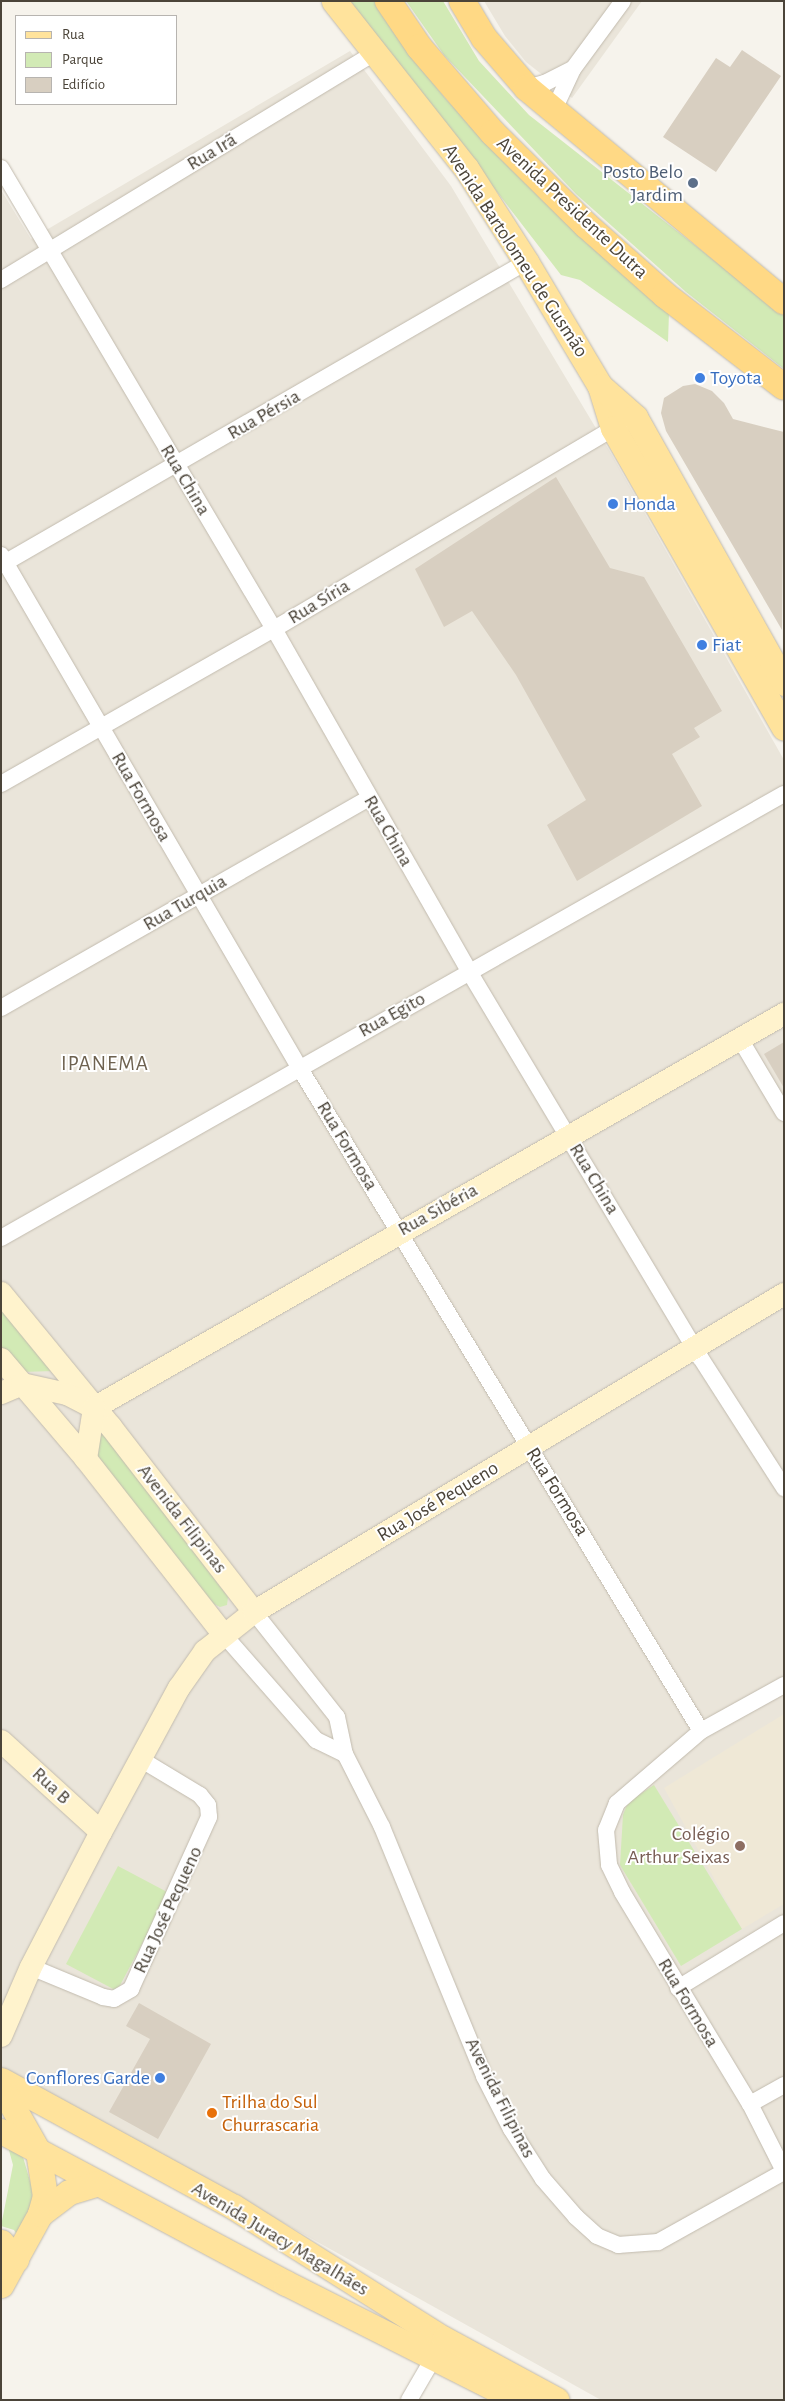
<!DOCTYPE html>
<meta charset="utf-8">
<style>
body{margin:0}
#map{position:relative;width:785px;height:2401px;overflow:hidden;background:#f6f3ec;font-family:"Alegreya Sans",sans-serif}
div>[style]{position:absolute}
.residential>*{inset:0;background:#eae5da}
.education>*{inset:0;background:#efe8d6}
.green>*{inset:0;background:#d2eab5}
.building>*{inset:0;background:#d8cfc1}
.roads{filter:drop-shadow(0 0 1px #c2bbae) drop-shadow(0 0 1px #c2bbae)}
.minor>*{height:16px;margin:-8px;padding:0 8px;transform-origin:8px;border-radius:8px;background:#fff}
.secondary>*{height:22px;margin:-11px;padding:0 11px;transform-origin:11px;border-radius:11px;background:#fff3cd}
.primary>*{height:25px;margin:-12.5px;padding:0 12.5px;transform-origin:12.5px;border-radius:12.5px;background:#ffe39c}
.trunk>*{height:26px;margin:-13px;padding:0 13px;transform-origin:13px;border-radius:13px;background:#ffd985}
.dots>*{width:14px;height:14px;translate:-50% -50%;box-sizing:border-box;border:2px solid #fff;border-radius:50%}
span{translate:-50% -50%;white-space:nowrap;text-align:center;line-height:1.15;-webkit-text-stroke:4px #fff;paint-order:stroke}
.street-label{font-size:20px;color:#4b4439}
.service-label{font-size:20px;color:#4e5e75}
.right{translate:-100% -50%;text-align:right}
.shop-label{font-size:20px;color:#366cbe}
.left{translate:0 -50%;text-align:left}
.education-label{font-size:20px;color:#785e54}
.food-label{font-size:20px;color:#c56008}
.neighbourhood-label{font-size:21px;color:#6e6250;letter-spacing:1px}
.frame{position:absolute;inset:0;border:2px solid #4b4439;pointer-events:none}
.legend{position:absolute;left:15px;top:15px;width:162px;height:90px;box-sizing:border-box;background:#fff;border:1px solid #b7b4b0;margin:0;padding:6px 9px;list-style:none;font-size:15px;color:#4b4439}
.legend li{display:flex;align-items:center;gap:10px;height:25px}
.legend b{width:25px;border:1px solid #b7b4b0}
</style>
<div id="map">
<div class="residential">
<i style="clip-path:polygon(484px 1px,642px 1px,572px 98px,526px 62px,505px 36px)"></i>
<i style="clip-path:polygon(350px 51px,451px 186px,612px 455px,784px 760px,784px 2400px,601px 2400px,34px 2084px,1px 2070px,1px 190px,31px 239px)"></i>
</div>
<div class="education">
<i style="clip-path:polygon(784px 1714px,784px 1904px,742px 1929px,664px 1788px)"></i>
</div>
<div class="green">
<i style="clip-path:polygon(350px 1px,375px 1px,412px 57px,445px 98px,541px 199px,669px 313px,668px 342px,580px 280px,561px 275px)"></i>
<i style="clip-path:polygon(406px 1px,443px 1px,479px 61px,529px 115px,784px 315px,784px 369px,686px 292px,576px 194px,444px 55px)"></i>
<i style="clip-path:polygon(1px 1306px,53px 1371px,22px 1372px,1px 1347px)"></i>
<i style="clip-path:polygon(102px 1431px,228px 1597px,227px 1605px,220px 1607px,214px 1604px,97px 1463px,96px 1443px)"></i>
<i style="clip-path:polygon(654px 1785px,742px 1929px,681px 1966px,620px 1865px,623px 1815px,628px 1802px)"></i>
<i style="clip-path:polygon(118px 1866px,169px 1893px,117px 1991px,66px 1964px)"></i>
<i style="clip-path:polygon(7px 2143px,21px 2150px,32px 2188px,33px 2215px,19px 2238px,14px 2230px,1px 2226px,13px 2165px)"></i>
</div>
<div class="building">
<i style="clip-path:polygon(742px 50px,781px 76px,716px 172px,663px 137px,716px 58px,730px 67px)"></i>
<i style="clip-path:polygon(695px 384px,712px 391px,724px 403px,733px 419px,784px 432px,782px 630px,666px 431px,661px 413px,664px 398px,683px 386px)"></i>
<i style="clip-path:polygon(556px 477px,610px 568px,644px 577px,722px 711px,694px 728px,700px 737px,672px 754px,702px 806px,577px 881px,547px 825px,586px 800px,516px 675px,472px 611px,444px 627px,415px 569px)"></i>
<i style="clip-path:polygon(784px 1042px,784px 1088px,764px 1054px)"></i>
<i style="clip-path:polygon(139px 2003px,211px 2044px,158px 2139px,109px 2112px,150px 2039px,126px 2026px)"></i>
</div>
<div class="roads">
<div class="minor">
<i style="left:527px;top:88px;width:19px;rotate:-16deg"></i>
<i style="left:545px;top:83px;width:31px;rotate:-27deg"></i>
<i style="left:553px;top:112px;width:47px;rotate:-65.1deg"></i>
<i style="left:573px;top:69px;width:84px;rotate:-53.7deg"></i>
<i style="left:1px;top:168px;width:536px;rotate:59.37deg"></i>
<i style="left:274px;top:629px;width:396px;rotate:60.3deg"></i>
<i style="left:470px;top:973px;width:448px;rotate:59.1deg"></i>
<i style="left:700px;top:1357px;width:156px;rotate:57.3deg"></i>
<i style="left:1px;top:280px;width:437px;rotate:-31.3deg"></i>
<i style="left:1px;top:555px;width:592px;rotate:59.8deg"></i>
<i style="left:299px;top:1067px;width:776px;rotate:58.81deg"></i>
<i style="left:1px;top:565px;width:606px;rotate:-29.99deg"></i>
<i style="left:1px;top:784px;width:314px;rotate:-29.6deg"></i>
<i style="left:274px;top:629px;width:404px;rotate:-30.6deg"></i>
<i style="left:1px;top:1008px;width:424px;rotate:-29.7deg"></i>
<i style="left:740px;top:1039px;width:86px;rotate:59.3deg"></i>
<i style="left:1px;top:1238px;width:900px;rotate:-29.56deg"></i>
<i style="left:254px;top:1612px;width:134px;rotate:51.7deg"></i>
<i style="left:337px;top:1717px;width:38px;rotate:78deg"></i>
<i style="left:345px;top:1754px;width:82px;rotate:63.1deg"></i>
<i style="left:382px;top:1827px;width:269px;rotate:67.7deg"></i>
<i style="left:484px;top:2076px;width:59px;rotate:63deg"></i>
<i style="left:511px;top:2129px;width:59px;rotate:57.4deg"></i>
<i style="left:543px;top:2179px;width:50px;rotate:49deg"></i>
<i style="left:576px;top:2217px;width:28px;rotate:42deg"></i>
<i style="left:597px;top:2236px;width:23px;rotate:23deg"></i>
<i style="left:618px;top:2245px;width:40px;rotate:-4.3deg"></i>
<i style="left:658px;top:2242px;width:144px;rotate:-29.1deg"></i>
<i style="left:224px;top:1635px;width:140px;rotate:48.8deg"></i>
<i style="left:316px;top:1740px;width:32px;rotate:26deg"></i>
<i style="left:784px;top:1685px;width:95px;rotate:151deg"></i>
<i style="left:701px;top:1731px;width:111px;rotate:139.4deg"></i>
<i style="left:617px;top:1803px;width:29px;rotate:112deg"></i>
<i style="left:606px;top:1830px;width:35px;rotate:85deg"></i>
<i style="left:609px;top:1865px;width:30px;rotate:64deg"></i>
<i style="left:622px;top:1892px;width:248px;rotate:58.9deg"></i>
<i style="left:750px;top:2104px;width:75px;rotate:63.1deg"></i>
<i style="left:31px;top:1967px;width:78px;rotate:22.6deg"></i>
<i style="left:103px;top:1997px;width:11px;rotate:10deg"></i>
<i style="left:114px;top:1999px;width:20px;rotate:-30deg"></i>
<i style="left:131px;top:1989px;width:189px;rotate:-65.6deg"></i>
<i style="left:209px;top:1817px;width:12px;rotate:-95deg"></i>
<i style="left:208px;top:1805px;width:13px;rotate:-129deg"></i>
<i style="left:200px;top:1795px;width:70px;rotate:-149deg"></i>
<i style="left:678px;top:1988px;width:124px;rotate:-31.5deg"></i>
<i style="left:750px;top:2104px;width:39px;rotate:-29deg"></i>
<i style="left:409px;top:2400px;width:50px;rotate:-59.8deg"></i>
</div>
<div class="secondary">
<i style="left:1px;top:1293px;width:173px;rotate:50.6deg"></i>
<i style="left:111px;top:1427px;width:234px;rotate:52.3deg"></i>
<i style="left:1px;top:1359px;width:131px;rotate:49.6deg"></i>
<i style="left:86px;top:1459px;width:224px;rotate:51.9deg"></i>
<i style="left:1px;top:1393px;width:23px;rotate:-23deg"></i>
<i style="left:22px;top:1384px;width:46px;rotate:12.5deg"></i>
<i style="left:67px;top:1394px;width:25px;rotate:27deg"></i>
<i style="left:94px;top:1408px;width:795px;rotate:-29.73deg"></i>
<i style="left:86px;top:1459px;width:52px;rotate:-81.1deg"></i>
<i style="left:1px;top:1741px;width:135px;rotate:42.3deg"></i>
<i style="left:1px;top:2036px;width:75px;rotate:-66.5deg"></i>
<i style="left:31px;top:1967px;width:152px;rotate:-62.6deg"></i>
<i style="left:101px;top:1832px;width:164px;rotate:-61.6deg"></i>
<i style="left:179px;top:1688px;width:45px;rotate:-54.9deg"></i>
<i style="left:205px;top:1651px;width:63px;rotate:-38.5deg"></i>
<i style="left:254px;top:1612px;width:618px;rotate:-30.96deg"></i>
</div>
<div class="primary">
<i style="left:334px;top:1px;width:213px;rotate:51.7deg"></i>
<i style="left:466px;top:168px;width:112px;rotate:57.4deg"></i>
<i style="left:526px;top:262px;width:144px;rotate:59.2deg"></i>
<i style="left:600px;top:386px;width:44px;rotate:72.8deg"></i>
<i style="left:613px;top:428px;width:345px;rotate:60.3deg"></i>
<i style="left:600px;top:386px;width:47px;rotate:41.5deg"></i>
<i style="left:635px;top:417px;width:305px;rotate:60.7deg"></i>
<i style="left:1px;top:2080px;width:265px;rotate:28.6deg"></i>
<i style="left:234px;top:2207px;width:248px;rotate:32.2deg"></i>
<i style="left:444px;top:2339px;width:128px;rotate:28.4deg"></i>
<i style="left:1px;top:2086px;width:75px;rotate:60.4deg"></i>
<i style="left:38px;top:2151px;width:46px;rotate:81.2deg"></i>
<i style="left:45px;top:2196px;width:19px;rotate:106deg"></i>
<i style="left:40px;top:2214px;width:81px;rotate:118.8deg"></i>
<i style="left:1px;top:2131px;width:323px;rotate:28.1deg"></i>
<i style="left:286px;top:2283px;width:260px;rotate:26.8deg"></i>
<i style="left:40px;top:2214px;width:36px;rotate:-37deg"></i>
<i style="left:69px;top:2192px;width:31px;rotate:-17deg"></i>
<i style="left:1px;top:2242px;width:23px;rotate:49deg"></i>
</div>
<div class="trunk">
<i style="left:388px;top:1px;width:55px;rotate:56deg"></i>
<i style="left:419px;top:47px;width:113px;rotate:49.3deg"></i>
<i style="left:493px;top:133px;width:131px;rotate:44.7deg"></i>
<i style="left:586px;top:225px;width:106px;rotate:41.5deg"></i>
<i style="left:665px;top:295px;width:150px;rotate:37.7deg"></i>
<i style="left:462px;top:1px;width:43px;rotate:59.3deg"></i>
<i style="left:484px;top:38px;width:66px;rotate:49.3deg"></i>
<i style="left:527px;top:88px;width:334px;rotate:39.7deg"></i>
</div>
</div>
<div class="dots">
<i style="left:693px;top:183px;background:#5c6f8a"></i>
<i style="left:700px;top:378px;background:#3f7fe0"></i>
<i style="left:613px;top:504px;background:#3f7fe0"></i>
<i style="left:702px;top:645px;background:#3f7fe0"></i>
<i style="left:740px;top:1846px;background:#8d6e63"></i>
<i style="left:160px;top:2078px;background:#3f7fe0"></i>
<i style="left:212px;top:2113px;background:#e8710a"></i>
</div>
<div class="street-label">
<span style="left:212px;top:152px;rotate:-31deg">Rua Irã</span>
<span style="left:572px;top:208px;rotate:43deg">Avenida Presidente Dutra</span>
<span style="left:515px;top:251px;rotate:57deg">Avenida Bartolomeu de Gusmão</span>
<span style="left:264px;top:415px;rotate:-30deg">Rua Pérsia</span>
<span style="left:185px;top:480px;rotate:59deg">Rua China</span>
<span style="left:319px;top:602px;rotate:-31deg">Rua Síria</span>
<span style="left:141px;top:797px;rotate:60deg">Rua Formosa</span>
<span style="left:388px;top:831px;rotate:60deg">Rua China</span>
<span style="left:185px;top:903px;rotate:-30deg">Rua Turquia</span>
<span style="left:392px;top:1015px;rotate:-29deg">Rua Egito</span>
<span style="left:347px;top:1146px;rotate:59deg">Rua Formosa</span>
<span style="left:594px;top:1179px;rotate:59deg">Rua China</span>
<span style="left:438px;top:1210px;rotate:-29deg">Rua Sibéria</span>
<span style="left:557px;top:1492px;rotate:58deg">Rua Formosa</span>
<span style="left:438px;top:1502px;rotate:-31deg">Rua José Pequeno</span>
<span style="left:182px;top:1519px;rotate:52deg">Avenida Filipinas</span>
<span style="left:51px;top:1786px;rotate:43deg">Rua B</span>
<span style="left:168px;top:1910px;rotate:-65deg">Rua José Pequeno</span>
<span style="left:688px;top:2003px;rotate:59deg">Rua Formosa</span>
<span style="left:500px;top:2098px;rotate:63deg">Avenida Filipinas</span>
<span style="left:280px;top:2239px;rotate:31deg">Avenida Juracy Magalhães</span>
</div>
<div class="service-label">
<span class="right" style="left:683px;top:184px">Posto Belo<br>Jardim</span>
</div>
<div class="shop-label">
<span class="left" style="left:710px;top:378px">Toyota</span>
<span class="left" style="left:623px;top:504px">Honda</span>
<span class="left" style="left:712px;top:645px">Fiat</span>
<span class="right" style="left:150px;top:2078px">Conflores Garde</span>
</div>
<div class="education-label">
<span class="right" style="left:730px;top:1846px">Colégio<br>Arthur Seixas</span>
</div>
<div class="food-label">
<span class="left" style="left:222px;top:2114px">Trilha do Sul<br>Churrascaria</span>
</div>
<div class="neighbourhood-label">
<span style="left:105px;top:1064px">IPANEMA</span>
</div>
<div class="frame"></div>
<ul class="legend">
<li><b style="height:6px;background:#ffe39c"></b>Rua</li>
<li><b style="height:14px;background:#d2eab5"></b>Parque</li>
<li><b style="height:14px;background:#d8cfc1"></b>Edifício</li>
</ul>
</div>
